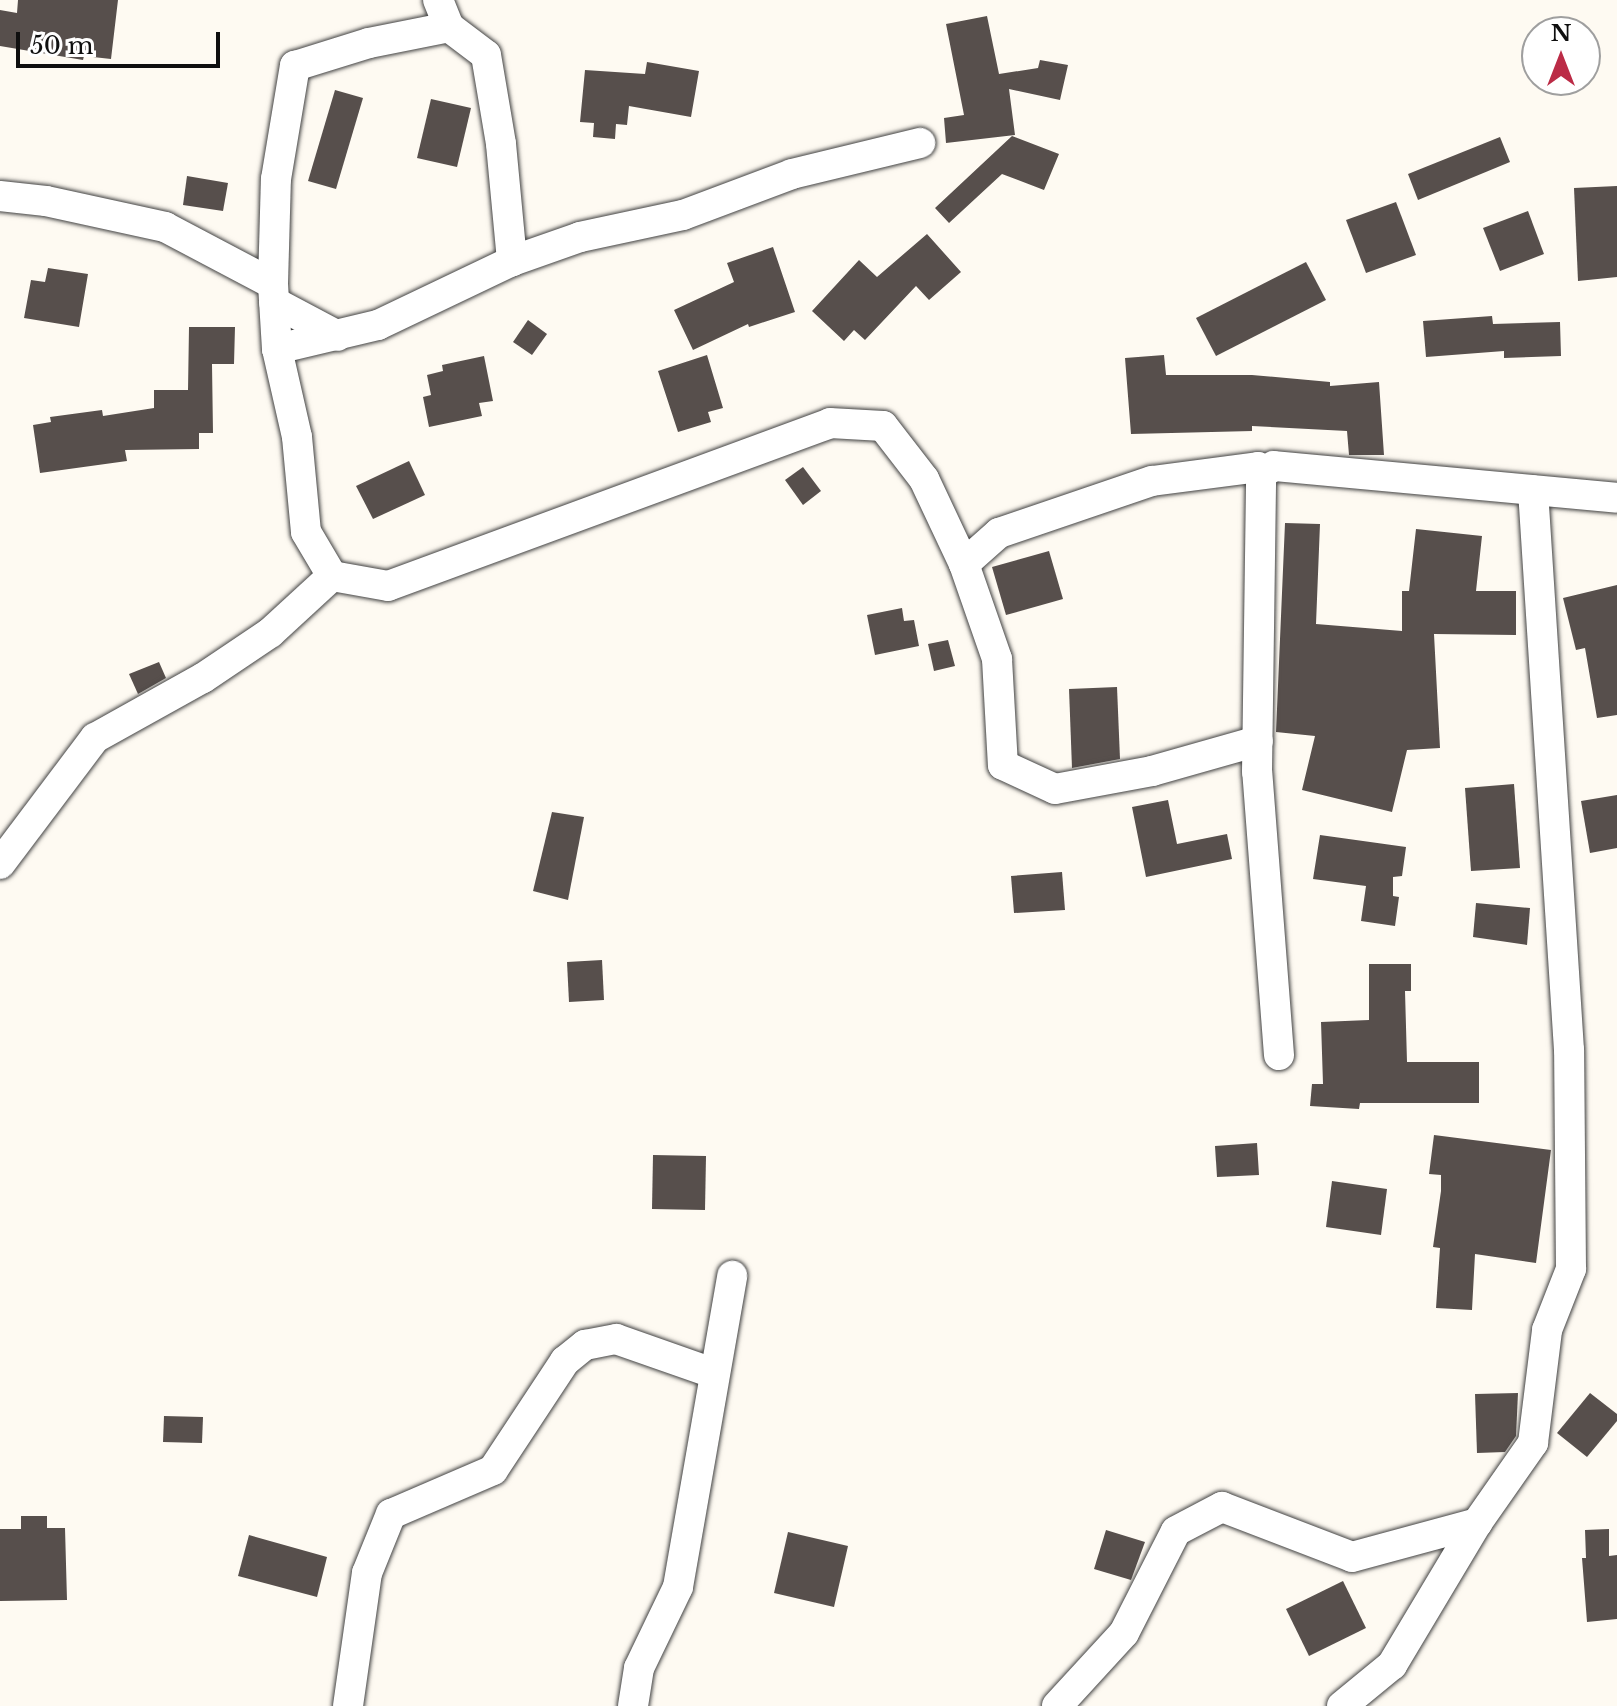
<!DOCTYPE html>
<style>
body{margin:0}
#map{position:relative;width:1617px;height:1706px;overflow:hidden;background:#fefaf2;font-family:"Libre Baskerville",serif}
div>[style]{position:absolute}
.building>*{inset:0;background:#574f4c}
.roads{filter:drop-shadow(0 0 2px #424242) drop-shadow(0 0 2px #424242)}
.street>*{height:30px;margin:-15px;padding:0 15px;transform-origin:15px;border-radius:15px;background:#fff}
span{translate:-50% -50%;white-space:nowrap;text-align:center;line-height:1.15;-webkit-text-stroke:8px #fff;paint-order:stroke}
.north{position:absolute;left:1521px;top:16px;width:80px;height:80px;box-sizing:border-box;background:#fff;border:2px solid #9f9f9f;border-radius:50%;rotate:0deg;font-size:22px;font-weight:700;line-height:32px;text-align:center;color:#0f0f0f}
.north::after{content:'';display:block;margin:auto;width:28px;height:36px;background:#bb2b46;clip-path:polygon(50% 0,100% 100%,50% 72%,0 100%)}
.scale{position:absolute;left:16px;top:32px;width:204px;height:36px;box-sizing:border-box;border:4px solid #0f0f0f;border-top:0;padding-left:10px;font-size:24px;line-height:28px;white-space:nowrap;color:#0f0f0f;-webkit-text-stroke:6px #fff;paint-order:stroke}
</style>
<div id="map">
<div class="building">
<i style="clip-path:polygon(18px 0,118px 0,111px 59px,84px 56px,83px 60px,0 46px,0 10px,17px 13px)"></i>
<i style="clip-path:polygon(987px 16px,999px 74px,1038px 68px,1040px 60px,1068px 65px,1060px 100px,1009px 89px,1015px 135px,946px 143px,944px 118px,964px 115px,946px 24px)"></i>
<i style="clip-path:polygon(647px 62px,699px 71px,691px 117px,629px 106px,627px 125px,616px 124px,615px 139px,593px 137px,594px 123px,580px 122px,585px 70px,645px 74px)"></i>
<i style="clip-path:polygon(335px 90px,363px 98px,336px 189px,308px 181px)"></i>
<i style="clip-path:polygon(431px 99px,471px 108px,457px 167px,417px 158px)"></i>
<i style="clip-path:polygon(1012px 136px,1059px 154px,1044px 190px,1002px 174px,949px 223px,935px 208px)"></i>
<i style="clip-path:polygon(1500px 137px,1510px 162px,1418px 200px,1408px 174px)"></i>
<i style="clip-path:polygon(187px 176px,228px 183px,223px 211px,183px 205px)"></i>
<i style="clip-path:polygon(1617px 186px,1617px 277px,1578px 281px,1574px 188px)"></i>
<i style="clip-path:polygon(1396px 202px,1416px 255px,1366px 273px,1346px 220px)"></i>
<i style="clip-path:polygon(1528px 211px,1544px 254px,1500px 271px,1483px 228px)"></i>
<i style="clip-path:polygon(927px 234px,961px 272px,929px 300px,916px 286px,865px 340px,854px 330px,844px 341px,812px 311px,859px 260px,877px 277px)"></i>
<i style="clip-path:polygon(773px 247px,795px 312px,749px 327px,748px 324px,693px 350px,674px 310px,734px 282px,727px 263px)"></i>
<i style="clip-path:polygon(1306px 262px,1326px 300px,1216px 356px,1196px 318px)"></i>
<i style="clip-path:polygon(48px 268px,88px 274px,79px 327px,24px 318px,31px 280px,45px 282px)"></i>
<i style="clip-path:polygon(1492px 316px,1493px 324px,1560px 322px,1561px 356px,1504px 358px,1504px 351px,1426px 357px,1423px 321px)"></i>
<i style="clip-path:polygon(528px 320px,547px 334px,532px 355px,513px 342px)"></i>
<i style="clip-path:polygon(189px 327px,235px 327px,234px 364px,212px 364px,213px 433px,199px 433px,199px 449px,125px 450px,127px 461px,40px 473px,33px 425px,51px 422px,50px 417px,102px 410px,103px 416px,154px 408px,154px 390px,188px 390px)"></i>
<i style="clip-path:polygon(707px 355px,723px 408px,708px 412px,711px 422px,678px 432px,658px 371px)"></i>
<i style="clip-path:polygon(1164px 355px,1166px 375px,1252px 375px,1330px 382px,1330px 386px,1379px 382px,1384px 455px,1349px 455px,1347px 431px,1252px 426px,1252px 431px,1131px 434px,1125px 358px)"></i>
<i style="clip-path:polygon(484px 356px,493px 401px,479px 403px,482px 416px,429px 427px,423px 397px,431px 395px,427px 375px,443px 371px,442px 365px)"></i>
<i style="clip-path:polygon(409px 461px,425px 495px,373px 519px,356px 486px)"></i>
<i style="clip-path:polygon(803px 467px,821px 491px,803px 505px,785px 480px)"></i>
<i style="clip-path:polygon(1285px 523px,1320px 524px,1316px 624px,1402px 631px,1402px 591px,1409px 591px,1416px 529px,1482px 536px,1476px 591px,1516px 591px,1516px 635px,1434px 634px,1440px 748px,1407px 750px,1392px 812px,1302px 790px,1315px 736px,1276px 732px)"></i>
<i style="clip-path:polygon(1049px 551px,1063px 599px,1006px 615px,992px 567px)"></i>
<i style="clip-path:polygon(1617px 585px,1617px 715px,1597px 718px,1585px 648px,1576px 650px,1563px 598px)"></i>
<i style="clip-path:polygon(902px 608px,904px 621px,914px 620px,919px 646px,875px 655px,867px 615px)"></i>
<i style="clip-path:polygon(948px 640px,955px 666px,934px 671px,928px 644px)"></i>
<i style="clip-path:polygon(159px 662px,166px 678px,138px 694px,129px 674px)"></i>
<i style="clip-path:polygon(1117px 687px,1120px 759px,1072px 768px,1069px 689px)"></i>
<i style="clip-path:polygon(1514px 784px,1520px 868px,1471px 871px,1465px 788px)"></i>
<i style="clip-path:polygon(1617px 795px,1617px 848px,1590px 853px,1581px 801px)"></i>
<i style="clip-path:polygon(1168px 800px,1177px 844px,1227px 834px,1232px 859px,1146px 877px,1132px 807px)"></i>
<i style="clip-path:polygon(552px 812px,584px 817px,568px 900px,533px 891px)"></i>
<i style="clip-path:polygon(1320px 835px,1406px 847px,1402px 876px,1393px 877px,1393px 896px,1399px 897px,1395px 926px,1361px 921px,1366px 886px,1313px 879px)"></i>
<i style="clip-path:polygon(1062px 872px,1065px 910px,1014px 913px,1011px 876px)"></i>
<i style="clip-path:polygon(1476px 903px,1530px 908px,1527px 945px,1473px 937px)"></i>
<i style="clip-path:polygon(602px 960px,604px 1000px,569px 1002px,567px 962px)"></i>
<i style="clip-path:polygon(1369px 964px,1411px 964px,1411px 991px,1405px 991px,1407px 1062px,1479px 1062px,1479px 1103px,1360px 1103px,1359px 1109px,1310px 1106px,1312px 1084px,1323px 1084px,1321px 1022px,1369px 1020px)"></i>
<i style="clip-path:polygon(1434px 1135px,1551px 1150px,1536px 1263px,1475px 1254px,1472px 1310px,1436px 1308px,1440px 1248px,1433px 1247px,1441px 1191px,1441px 1175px,1429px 1174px)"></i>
<i style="clip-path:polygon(1257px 1143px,1259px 1175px,1217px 1177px,1215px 1146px)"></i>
<i style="clip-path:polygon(653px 1155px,706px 1156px,705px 1210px,652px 1209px)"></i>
<i style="clip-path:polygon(1332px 1181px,1387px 1189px,1381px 1235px,1326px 1227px)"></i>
<i style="clip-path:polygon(1518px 1393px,1516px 1436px,1505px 1452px,1477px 1453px,1475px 1394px)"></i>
<i style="clip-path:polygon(1590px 1393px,1617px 1414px,1617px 1421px,1587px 1457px,1557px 1433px)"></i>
<i style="clip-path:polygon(164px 1416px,203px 1417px,202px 1443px,163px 1442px)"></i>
<i style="clip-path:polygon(21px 1516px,47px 1516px,47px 1528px,65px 1528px,67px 1600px,0 1601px,0 1529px,21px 1529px)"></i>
<i style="clip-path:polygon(1609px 1529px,1609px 1556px,1617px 1555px,1617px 1619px,1587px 1622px,1582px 1558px,1586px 1558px,1585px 1530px)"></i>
<i style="clip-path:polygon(1106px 1530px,1145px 1542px,1131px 1580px,1094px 1569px)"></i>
<i style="clip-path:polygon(788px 1532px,848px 1546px,834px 1607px,774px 1593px)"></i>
<i style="clip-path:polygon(249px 1535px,327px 1557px,317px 1597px,238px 1576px)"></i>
<i style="clip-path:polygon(1343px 1581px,1366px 1628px,1309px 1656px,1286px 1609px)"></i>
</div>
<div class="roads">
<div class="street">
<i style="left:449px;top:27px;width:46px;rotate:37.1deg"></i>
<i style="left:486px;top:55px;width:90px;rotate:80.4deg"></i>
<i style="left:501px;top:144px;width:118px;rotate:84.6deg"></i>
<i style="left:0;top:196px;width:46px;rotate:6.2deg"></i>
<i style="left:46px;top:201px;width:122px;rotate:12.3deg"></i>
<i style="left:165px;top:227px;width:122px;rotate:27.8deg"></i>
<i style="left:273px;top:284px;width:65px;rotate:86.5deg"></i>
<i style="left:277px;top:349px;width:90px;rotate:77.2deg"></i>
<i style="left:297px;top:437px;width:95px;rotate:84.6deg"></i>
<i style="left:306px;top:532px;width:51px;rotate:59.4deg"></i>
<i style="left:332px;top:576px;width:57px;rotate:10.1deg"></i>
<i style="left:388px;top:586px;width:471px;rotate:-20.2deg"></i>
<i style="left:830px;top:423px;width:53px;rotate:3.2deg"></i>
<i style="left:883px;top:426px;width:67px;rotate:52.3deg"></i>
<i style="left:924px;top:479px;width:94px;rotate:64.8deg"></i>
<i style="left:964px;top:564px;width:101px;rotate:70.8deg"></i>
<i style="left:997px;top:659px;width:106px;rotate:86.8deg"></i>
<i style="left:1003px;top:765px;width:57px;rotate:24.8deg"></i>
<i style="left:1055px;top:789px;width:99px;rotate:-10.5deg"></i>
<i style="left:1152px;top:771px;width:110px;rotate:-15.8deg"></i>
<i style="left:273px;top:284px;width:105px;rotate:-88.4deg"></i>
<i style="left:276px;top:179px;width:115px;rotate:-80.5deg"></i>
<i style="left:295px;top:66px;width:77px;rotate:-17.3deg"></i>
<i style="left:369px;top:43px;width:82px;rotate:-11.3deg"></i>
<i style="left:449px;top:27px;width:29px;rotate:-112deg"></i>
<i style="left:274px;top:302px;width:72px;rotate:28deg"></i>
<i style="left:277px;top:349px;width:104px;rotate:-13.4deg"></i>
<i style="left:378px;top:325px;width:148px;rotate:-25.5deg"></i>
<i style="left:512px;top:261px;width:72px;rotate:-19.4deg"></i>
<i style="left:580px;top:237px;width:105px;rotate:-12.1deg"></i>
<i style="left:683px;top:215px;width:116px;rotate:-20.6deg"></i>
<i style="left:792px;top:174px;width:132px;rotate:-13.6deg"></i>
<i style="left:964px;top:564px;width:47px;rotate:-41.5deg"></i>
<i style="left:999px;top:533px;width:162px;rotate:-18.8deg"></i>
<i style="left:1152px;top:481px;width:107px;rotate:-7.5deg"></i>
<i style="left:1258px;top:467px;width:8px;rotate:67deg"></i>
<i style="left:0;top:864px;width:158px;rotate:-53deg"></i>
<i style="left:95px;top:738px;width:124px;rotate:-29.1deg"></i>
<i style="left:203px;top:678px;width:81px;rotate:-33.9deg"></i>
<i style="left:270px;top:633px;width:84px;rotate:-42.6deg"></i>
<i style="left:1279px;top:1055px;width:284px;rotate:-94.4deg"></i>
<i style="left:1257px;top:772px;width:298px;rotate:-89.2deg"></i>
<i style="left:1261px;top:474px;width:15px;rotate:-32deg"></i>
<i style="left:1274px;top:466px;width:344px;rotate:5.3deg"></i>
<i style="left:348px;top:1706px;width:134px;rotate:-81.9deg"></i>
<i style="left:367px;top:1573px;width:64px;rotate:-67.9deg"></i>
<i style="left:391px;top:1514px;width:111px;rotate:-23.3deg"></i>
<i style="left:493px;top:1470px;width:131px;rotate:-56.6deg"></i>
<i style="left:565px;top:1361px;width:26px;rotate:-39deg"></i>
<i style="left:585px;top:1345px;width:32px;rotate:-11deg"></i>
<i style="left:616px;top:1339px;width:103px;rotate:19.3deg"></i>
<i style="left:633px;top:1706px;width:38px;rotate:-81deg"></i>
<i style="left:639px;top:1668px;width:90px;rotate:-64.3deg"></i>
<i style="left:678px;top:1587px;width:316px;rotate:-80.1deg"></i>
<i style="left:1057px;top:1706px;width:99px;rotate:-47.5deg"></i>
<i style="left:1124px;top:1633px;width:114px;rotate:-63deg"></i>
<i style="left:1176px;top:1531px;width:52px;rotate:-27.6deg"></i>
<i style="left:1222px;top:1507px;width:139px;rotate:21deg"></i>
<i style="left:1352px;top:1557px;width:130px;rotate:-15.2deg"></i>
<i style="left:1342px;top:1706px;width:65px;rotate:-39.4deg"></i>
<i style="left:1392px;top:1665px;width:165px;rotate:-59.1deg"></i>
<i style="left:1477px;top:1523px;width:98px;rotate:-55deg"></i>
<i style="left:1533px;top:1443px;width:114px;rotate:-82.9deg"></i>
<i style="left:1547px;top:1330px;width:66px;rotate:-68.5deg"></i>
<i style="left:1571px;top:1269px;width:219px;rotate:-90.5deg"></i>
<i style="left:1569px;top:1050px;width:561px;rotate:-93.68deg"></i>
</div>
</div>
<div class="north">N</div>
<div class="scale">50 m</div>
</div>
